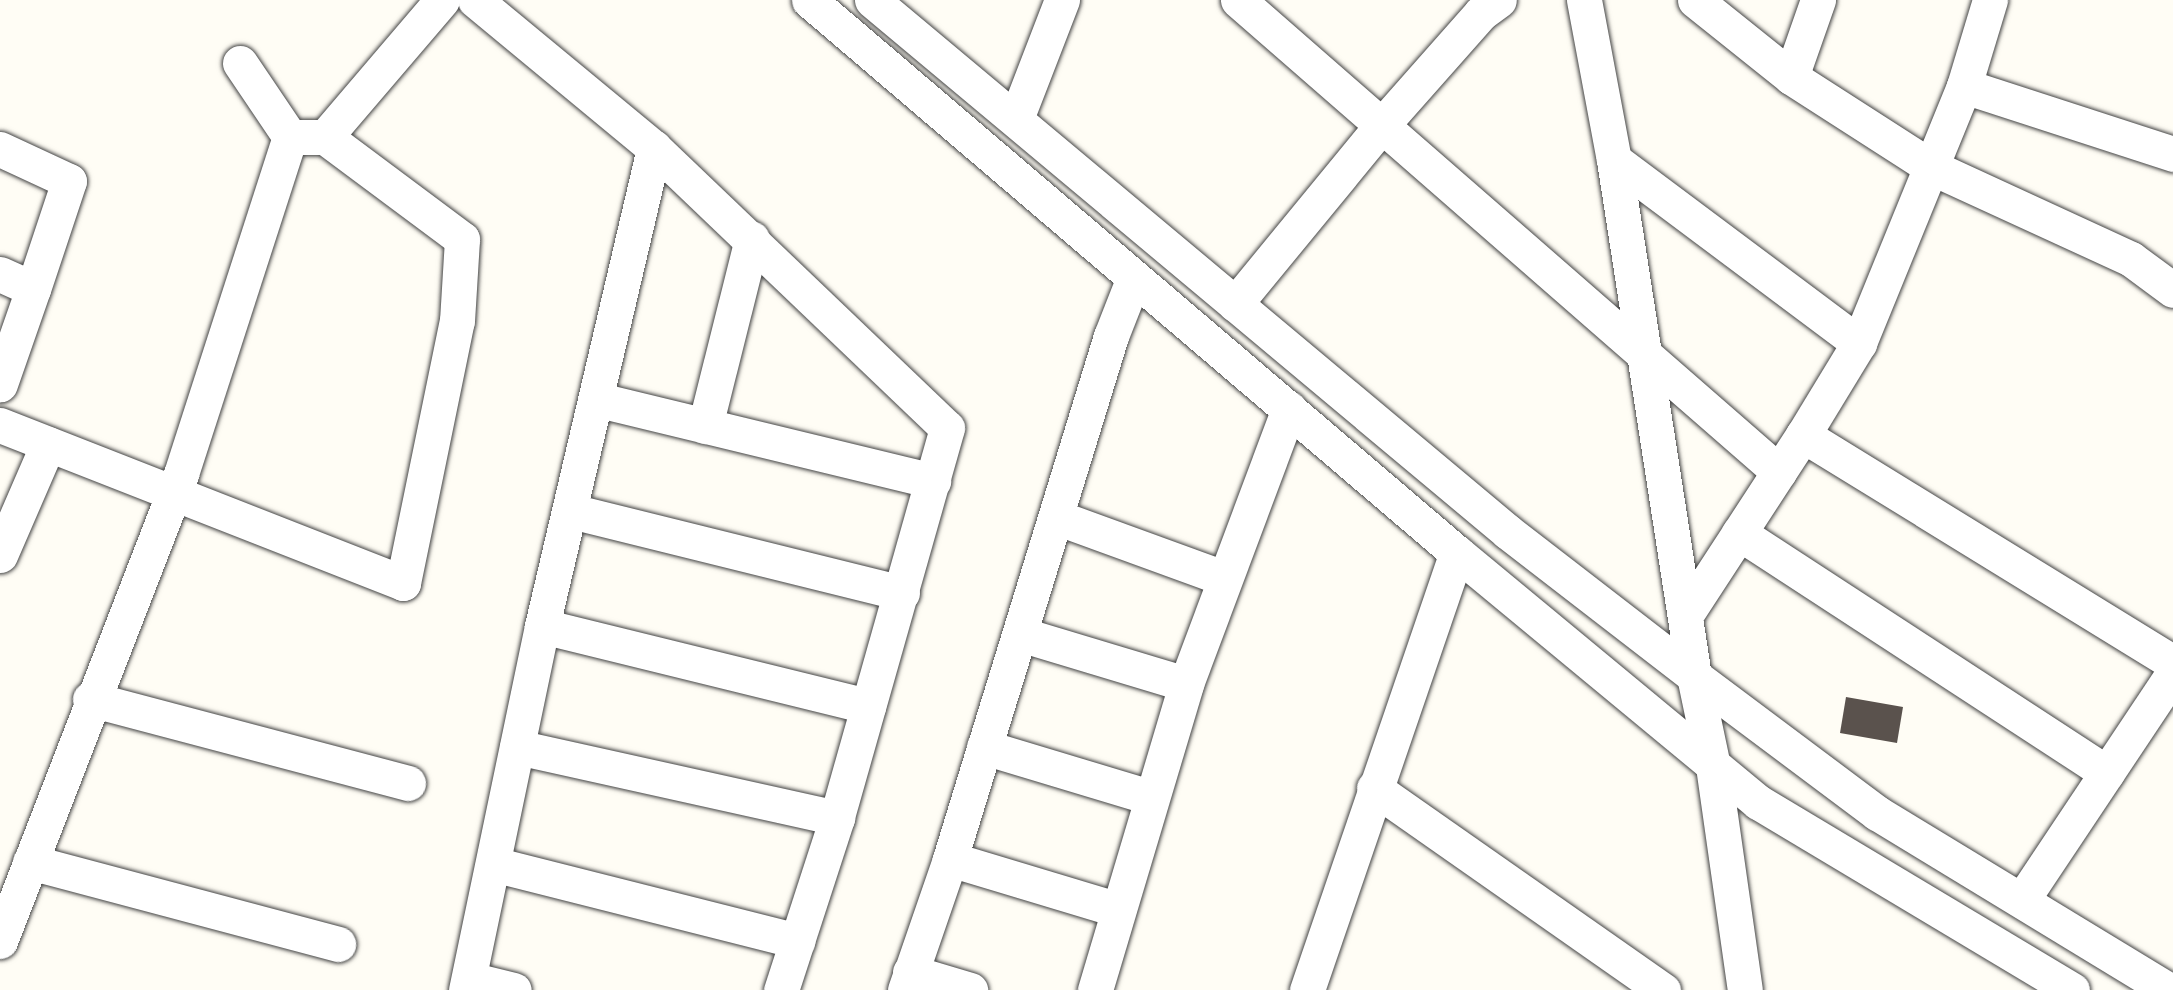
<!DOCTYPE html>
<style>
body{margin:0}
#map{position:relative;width:2173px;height:990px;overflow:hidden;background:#fffdf5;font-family:"Noto Serif",serif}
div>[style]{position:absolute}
.building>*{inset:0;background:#5a524d}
.roads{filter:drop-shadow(0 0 2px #444) drop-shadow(0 0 2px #444)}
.minor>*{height:35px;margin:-17.5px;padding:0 17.5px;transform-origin:17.5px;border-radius:17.5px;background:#fff}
span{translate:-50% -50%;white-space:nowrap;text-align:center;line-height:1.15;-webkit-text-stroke:10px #fff;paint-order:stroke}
</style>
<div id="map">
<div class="building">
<i style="clip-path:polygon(1846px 697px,1903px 707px,1897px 743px,1840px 733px)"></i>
</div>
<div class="roads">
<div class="minor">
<i style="left:475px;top:0;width:232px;rotate:39.6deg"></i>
<i style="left:654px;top:148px;width:405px;rotate:43.7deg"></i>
<i style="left:947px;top:428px;width:405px;rotate:105.8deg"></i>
<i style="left:837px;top:818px;width:181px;rotate:108deg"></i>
<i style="left:809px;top:0;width:852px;rotate:40.48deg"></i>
<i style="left:1457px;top:553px;width:391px;rotate:39.6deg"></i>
<i style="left:1758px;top:802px;width:366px;rotate:30.9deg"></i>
<i style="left:872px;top:0;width:829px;rotate:39.91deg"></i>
<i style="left:1508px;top:532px;width:235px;rotate:37.7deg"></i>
<i style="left:1694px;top:676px;width:229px;rotate:36.8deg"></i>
<i style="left:1877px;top:813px;width:341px;rotate:31.3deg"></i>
<i style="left:1238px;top:0;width:718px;rotate:41.1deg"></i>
<i style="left:1584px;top:0;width:163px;rotate:79.4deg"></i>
<i style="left:1614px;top:160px;width:522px;rotate:81.19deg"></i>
<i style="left:1694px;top:676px;width:92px;rotate:78.1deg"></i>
<i style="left:1713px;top:766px;width:226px;rotate:81.9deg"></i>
<i style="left:1695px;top:0;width:123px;rotate:38.7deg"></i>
<i style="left:1791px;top:77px;width:166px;rotate:32.7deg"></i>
<i style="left:1931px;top:167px;width:87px;rotate:-67.8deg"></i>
<i style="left:1964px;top:86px;width:90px;rotate:-73.2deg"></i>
<i style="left:240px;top:63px;width:89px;rotate:56deg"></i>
<i style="left:290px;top:137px;width:35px"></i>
<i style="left:325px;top:137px;width:180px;rotate:-49.5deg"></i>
<i style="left:1791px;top:77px;width:82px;rotate:-70.7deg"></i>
<i style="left:1964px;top:86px;width:220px;rotate:18deg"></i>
<i style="left:1016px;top:119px;width:128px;rotate:-68.9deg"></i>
<i style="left:0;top:149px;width:76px;rotate:24.9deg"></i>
<i style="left:69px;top:181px;width:114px;rotate:108.4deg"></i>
<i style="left:1614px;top:160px;width:306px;rotate:36.8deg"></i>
<i style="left:1859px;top:343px;width:108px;rotate:121.3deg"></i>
<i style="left:0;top:274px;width:36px;rotate:24deg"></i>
<i style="left:33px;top:289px;width:101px;rotate:109.2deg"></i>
<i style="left:1235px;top:304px;width:232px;rotate:-50.6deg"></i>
<i style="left:1382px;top:125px;width:149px;rotate:-48.5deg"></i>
<i style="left:1481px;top:13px;width:22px;rotate:-36deg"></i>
<i style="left:1859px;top:343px;width:190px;rotate:-67.8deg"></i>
<i style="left:1931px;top:167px;width:220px;rotate:24.7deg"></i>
<i style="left:2131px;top:259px;width:52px;rotate:36.4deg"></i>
<i style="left:599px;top:400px;width:344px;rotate:13.6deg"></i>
<i style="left:0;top:425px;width:433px;rotate:21.4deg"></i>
<i style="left:403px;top:583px;width:268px;rotate:-78.4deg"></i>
<i style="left:457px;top:321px;width:82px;rotate:-86.5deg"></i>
<i style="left:462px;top:239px;width:171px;rotate:-143.3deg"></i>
<i style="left:705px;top:426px;width:193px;rotate:-75.9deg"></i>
<i style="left:571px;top:511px;width:341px;rotate:13.9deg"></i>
<i style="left:1056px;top:517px;width:179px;rotate:20deg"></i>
<i style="left:1739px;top:533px;width:439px;rotate:33.1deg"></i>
<i style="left:0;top:555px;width:121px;rotate:-66.6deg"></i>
<i style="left:1685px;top:616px;width:216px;rotate:-56.9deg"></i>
<i style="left:1803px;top:435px;width:435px;rotate:31.6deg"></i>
<i style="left:542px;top:626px;width:336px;rotate:13.8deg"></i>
<i style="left:1020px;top:634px;width:173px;rotate:16.8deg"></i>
<i style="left:90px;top:699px;width:329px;rotate:14.8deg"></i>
<i style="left:517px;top:747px;width:328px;rotate:12.5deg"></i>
<i style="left:984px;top:747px;width:173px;rotate:16.8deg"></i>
<i style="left:1374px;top:788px;width:353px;rotate:35deg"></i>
<i style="left:950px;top:859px;width:173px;rotate:16.8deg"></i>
<i style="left:30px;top:862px;width:319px;rotate:14.9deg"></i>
<i style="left:493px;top:864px;width:314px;rotate:14.2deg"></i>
<i style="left:2022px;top:900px;width:272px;rotate:-56.3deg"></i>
<i style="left:0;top:941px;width:501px;rotate:-68.81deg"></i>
<i style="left:181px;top:474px;width:354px;rotate:-72.1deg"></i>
<i style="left:910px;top:972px;width:63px;rotate:16.7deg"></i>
<i style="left:469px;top:979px;width:46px;rotate:13.7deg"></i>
<i style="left:466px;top:990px;width:372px;rotate:-78.2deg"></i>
<i style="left:542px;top:626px;width:491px;rotate:-76.8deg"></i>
<i style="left:905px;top:990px;width:139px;rotate:-71deg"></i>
<i style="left:950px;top:859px;width:547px;rotate:-72.89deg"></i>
<i style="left:1111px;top:336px;width:60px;rotate:-68.6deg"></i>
<i style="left:1095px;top:990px;width:319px;rotate:-73.4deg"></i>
<i style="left:1186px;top:684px;width:294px;rotate:-69.5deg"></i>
<i style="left:1307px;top:990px;width:462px;rotate:-71.1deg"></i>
</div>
</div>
</div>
